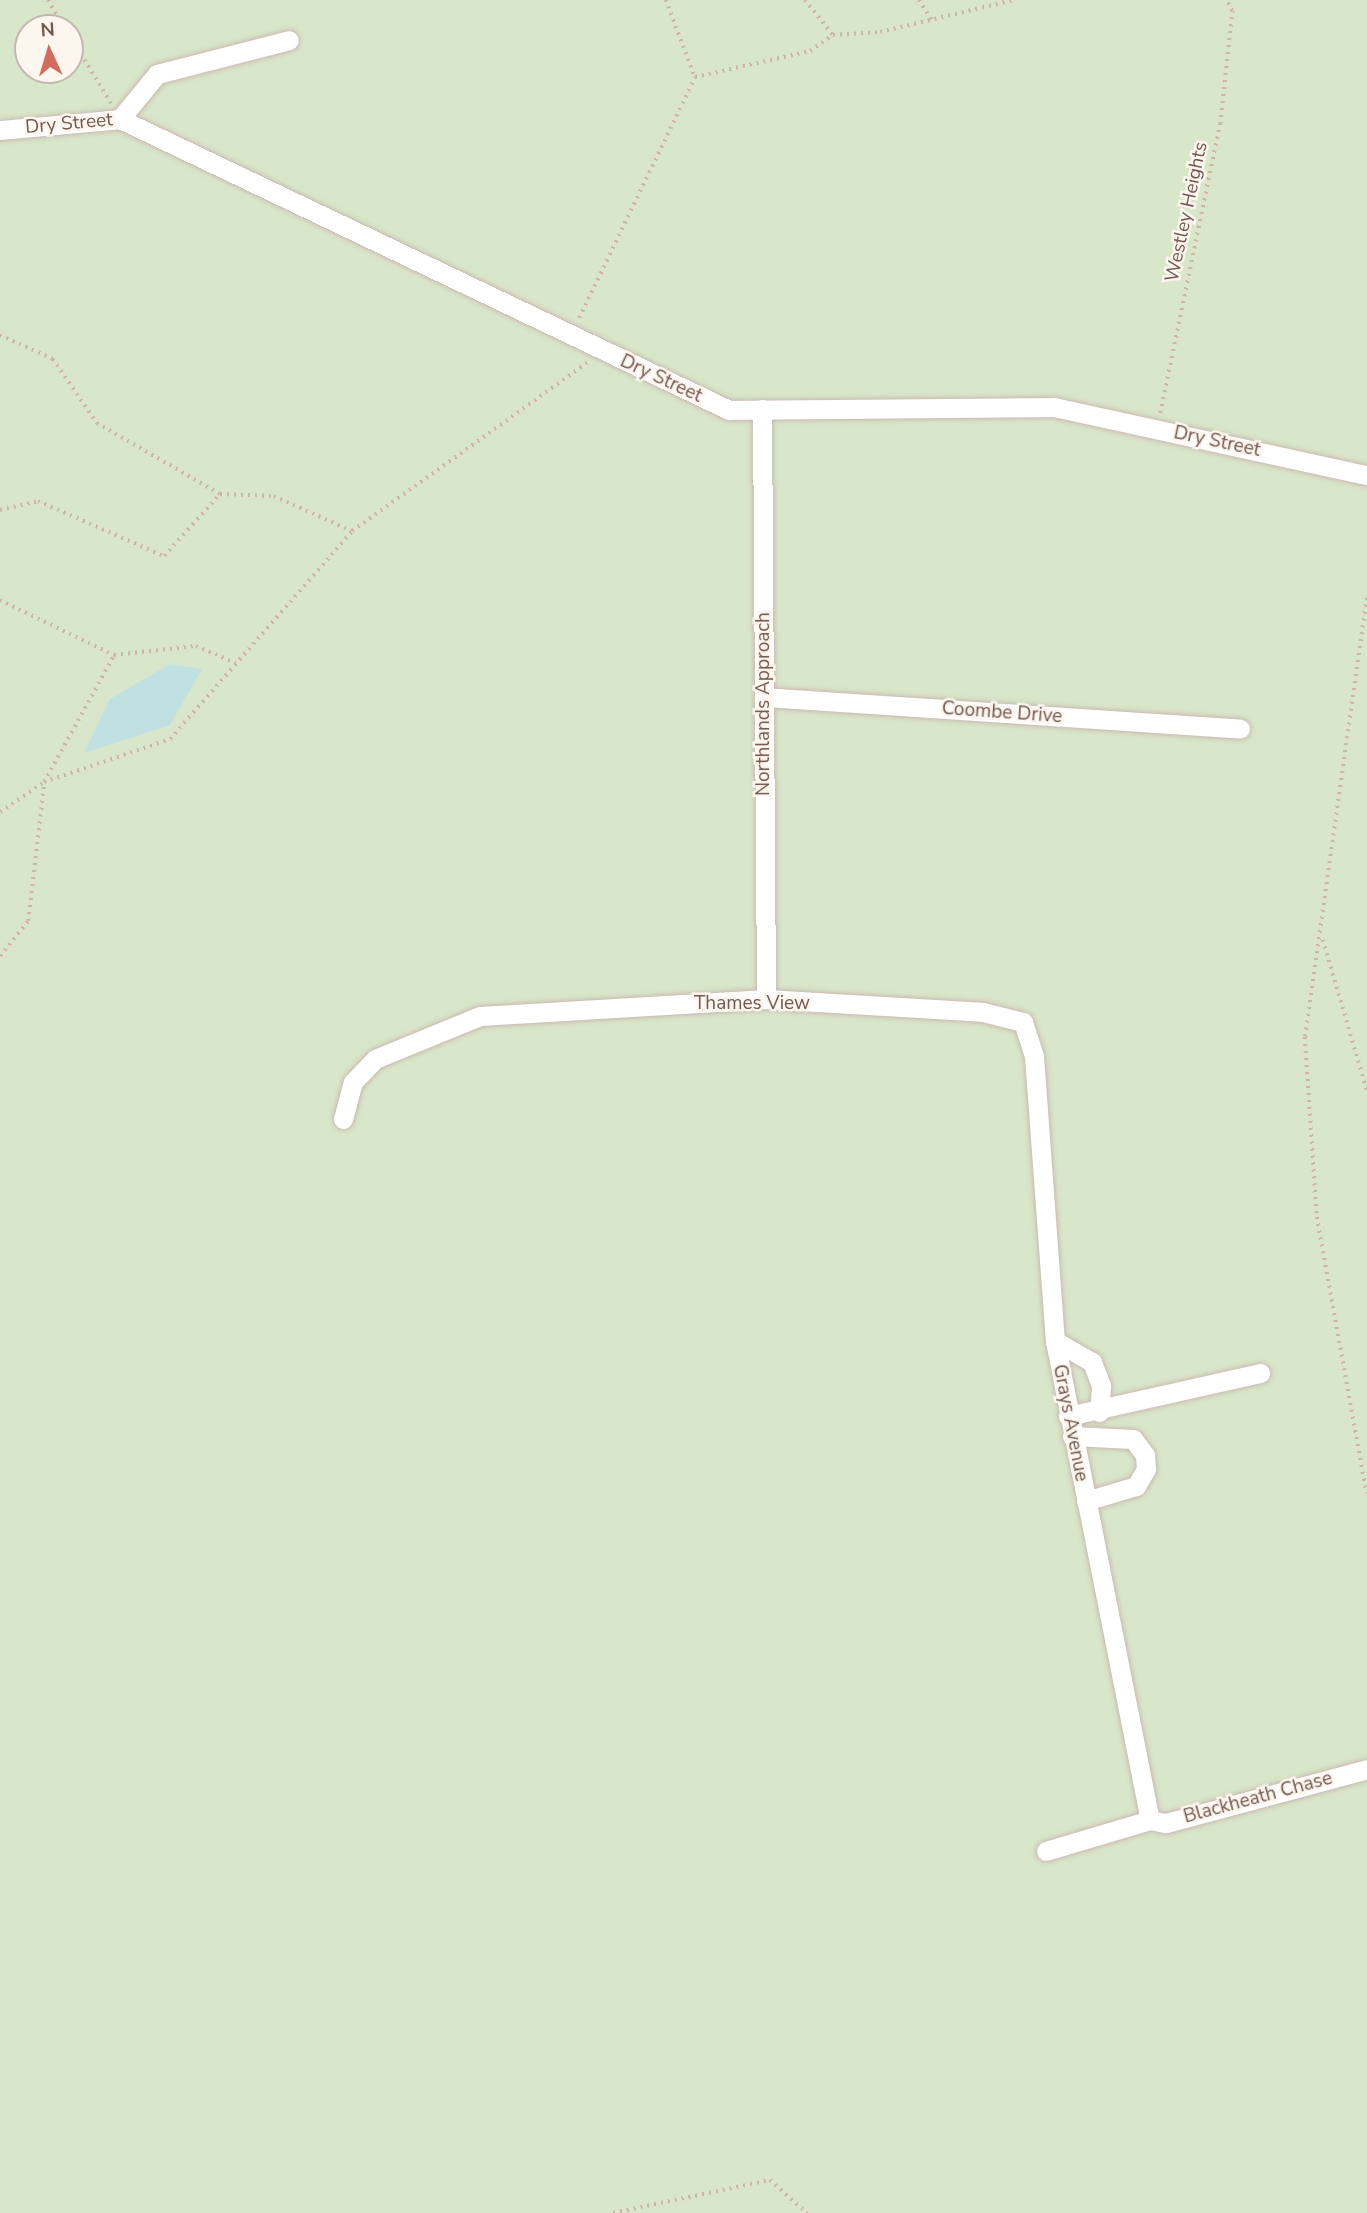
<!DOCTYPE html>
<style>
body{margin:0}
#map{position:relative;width:1367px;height:2213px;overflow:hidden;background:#faf2e9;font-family:"Nunito Sans",sans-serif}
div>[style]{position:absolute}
.green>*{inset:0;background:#d8e6c9}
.water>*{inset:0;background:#c0e0e1}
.path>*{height:3.5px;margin-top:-1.75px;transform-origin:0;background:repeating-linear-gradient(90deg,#d1b3a7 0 2px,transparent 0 7px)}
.roads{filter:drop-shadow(0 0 2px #cbb9b0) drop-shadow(0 0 2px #cbb9b0)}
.minor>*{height:19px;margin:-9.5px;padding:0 9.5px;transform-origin:9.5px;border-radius:9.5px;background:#fff}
span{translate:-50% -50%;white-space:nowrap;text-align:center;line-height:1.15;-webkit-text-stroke:5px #fdf6ef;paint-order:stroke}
.street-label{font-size:19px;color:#715850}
.north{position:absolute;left:14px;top:14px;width:70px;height:70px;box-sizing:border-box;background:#fdf6ef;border:2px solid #c5b7af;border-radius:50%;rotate:356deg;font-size:19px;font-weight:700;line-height:28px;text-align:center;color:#715850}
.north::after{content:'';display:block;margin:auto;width:24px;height:32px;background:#d46c5e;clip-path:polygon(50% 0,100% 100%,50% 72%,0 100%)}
</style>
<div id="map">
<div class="green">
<i style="clip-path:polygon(evenodd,0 0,1367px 0,1367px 2213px,0 2213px,0 0,28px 28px,70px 28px,70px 70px,28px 70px,28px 28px)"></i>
</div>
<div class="water">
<i style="clip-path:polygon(170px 664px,202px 669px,170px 725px,84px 753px,110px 699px)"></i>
</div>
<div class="path">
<i style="left:48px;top:0;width:33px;rotate:59deg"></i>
<i style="left:666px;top:0;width:82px;rotate:69.4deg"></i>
<i style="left:805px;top:0;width:45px;rotate:51.3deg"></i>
<i style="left:919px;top:0;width:24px;rotate:57deg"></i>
<i style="left:70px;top:36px;width:79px;rotate:58.5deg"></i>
<i style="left:695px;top:77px;width:118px;rotate:-12.7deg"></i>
<i style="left:810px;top:51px;width:28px;rotate:-35deg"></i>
<i style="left:833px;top:35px;width:47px;rotate:-3.7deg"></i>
<i style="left:880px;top:32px;width:137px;rotate:-13.5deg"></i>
<i style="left:579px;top:318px;width:267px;rotate:-64.3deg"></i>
<i style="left:0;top:335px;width:58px;rotate:24.4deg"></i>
<i style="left:53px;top:359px;width:78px;rotate:55.5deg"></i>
<i style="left:97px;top:423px;width:142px;rotate:30deg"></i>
<i style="left:1160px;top:413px;width:295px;rotate:-78.3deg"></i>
<i style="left:1220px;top:124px;width:114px;rotate:-83.9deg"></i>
<i style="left:1232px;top:11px;width:13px;rotate:-119deg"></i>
<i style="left:0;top:510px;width:39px;rotate:-13deg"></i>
<i style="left:38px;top:501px;width:137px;rotate:23.6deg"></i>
<i style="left:164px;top:556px;width:84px;rotate:-47.9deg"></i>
<i style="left:220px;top:494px;width:54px;rotate:2.1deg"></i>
<i style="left:274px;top:496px;width:85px;rotate:24.2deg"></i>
<i style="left:1367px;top:598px;width:443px;rotate:98deg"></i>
<i style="left:1305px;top:1037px;width:180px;rotate:86.2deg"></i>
<i style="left:1317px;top:1217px;width:281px;rotate:79.8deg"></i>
<i style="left:0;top:600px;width:127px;rotate:25.8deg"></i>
<i style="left:114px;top:655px;width:82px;rotate:-6.3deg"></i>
<i style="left:196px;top:646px;width:43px;rotate:23deg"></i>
<i style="left:0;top:812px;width:53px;rotate:-34.3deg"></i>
<i style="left:44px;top:782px;width:145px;rotate:-61.1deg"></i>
<i style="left:1323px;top:940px;width:156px;rotate:73.7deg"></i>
<i style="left:0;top:956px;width:45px;rotate:-51.3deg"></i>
<i style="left:28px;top:921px;width:140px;rotate:-83.4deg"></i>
<i style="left:44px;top:782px;width:133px;rotate:-18.8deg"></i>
<i style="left:170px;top:739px;width:276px;rotate:-48.8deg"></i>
<i style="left:352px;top:531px;width:289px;rotate:-35.6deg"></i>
<i style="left:613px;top:2213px;width:160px;rotate:-11.9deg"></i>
<i style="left:770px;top:2180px;width:50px;rotate:41.7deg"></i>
</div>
<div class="roads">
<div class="minor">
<i style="left:120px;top:119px;width:58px;rotate:-50.6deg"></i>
<i style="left:157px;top:74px;width:136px;rotate:-14.4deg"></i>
<i style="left:0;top:130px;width:121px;rotate:-5.2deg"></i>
<i style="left:120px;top:119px;width:675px;rotate:25.54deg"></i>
<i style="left:729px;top:410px;width:325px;rotate:-0.5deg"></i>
<i style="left:1054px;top:407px;width:320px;rotate:12.3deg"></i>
<i style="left:762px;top:409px;width:590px;rotate:89.61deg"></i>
<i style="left:764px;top:697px;width:477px;rotate:3.8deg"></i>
<i style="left:343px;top:1119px;width:38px;rotate:-75deg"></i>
<i style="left:353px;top:1082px;width:32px;rotate:-46deg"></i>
<i style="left:375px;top:1059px;width:113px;rotate:-22.3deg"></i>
<i style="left:480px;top:1016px;width:287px;rotate:-3.4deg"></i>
<i style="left:766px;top:999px;width:217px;rotate:3.4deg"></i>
<i style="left:983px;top:1012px;width:41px;rotate:14deg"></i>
<i style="left:1023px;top:1022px;width:36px;rotate:72deg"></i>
<i style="left:1034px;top:1056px;width:286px;rotate:85.8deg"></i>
<i style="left:1055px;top:1341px;width:488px;rotate:78.8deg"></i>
<i style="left:1055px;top:1341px;width:43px;rotate:29.6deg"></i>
<i style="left:1092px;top:1362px;width:26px;rotate:69deg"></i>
<i style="left:1101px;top:1386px;width:26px;rotate:94deg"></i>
<i style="left:1068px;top:1416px;width:197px;rotate:-12.6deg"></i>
<i style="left:1072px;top:1436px;width:61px;rotate:2.8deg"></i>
<i style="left:1133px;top:1439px;width:20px;rotate:53deg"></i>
<i style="left:1145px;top:1455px;width:14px;rotate:86deg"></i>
<i style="left:1146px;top:1469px;width:20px;rotate:120deg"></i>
<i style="left:1136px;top:1486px;width:52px;rotate:163.3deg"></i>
<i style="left:1150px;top:1820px;width:16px;rotate:11deg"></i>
<i style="left:1166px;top:1823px;width:208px;rotate:-15deg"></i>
<i style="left:1046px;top:1851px;width:109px;rotate:-16.6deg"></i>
</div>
</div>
<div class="street-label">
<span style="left:69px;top:124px;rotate:-5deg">Dry Street</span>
<span style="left:1187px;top:212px;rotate:-78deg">Westley Heights</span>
<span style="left:661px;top:379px;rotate:25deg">Dry Street</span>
<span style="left:1217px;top:442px;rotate:12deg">Dry Street</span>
<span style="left:764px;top:704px;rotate:-90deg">Northlands Approach</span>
<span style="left:1002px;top:713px;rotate:4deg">Coombe Drive</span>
<span style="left:752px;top:1004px">Thames View</span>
<span style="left:1070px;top:1423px;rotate:79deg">Grays Avenue</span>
<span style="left:1258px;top:1798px;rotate:-15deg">Blackheath Chase</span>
</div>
<div class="north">N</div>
</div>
